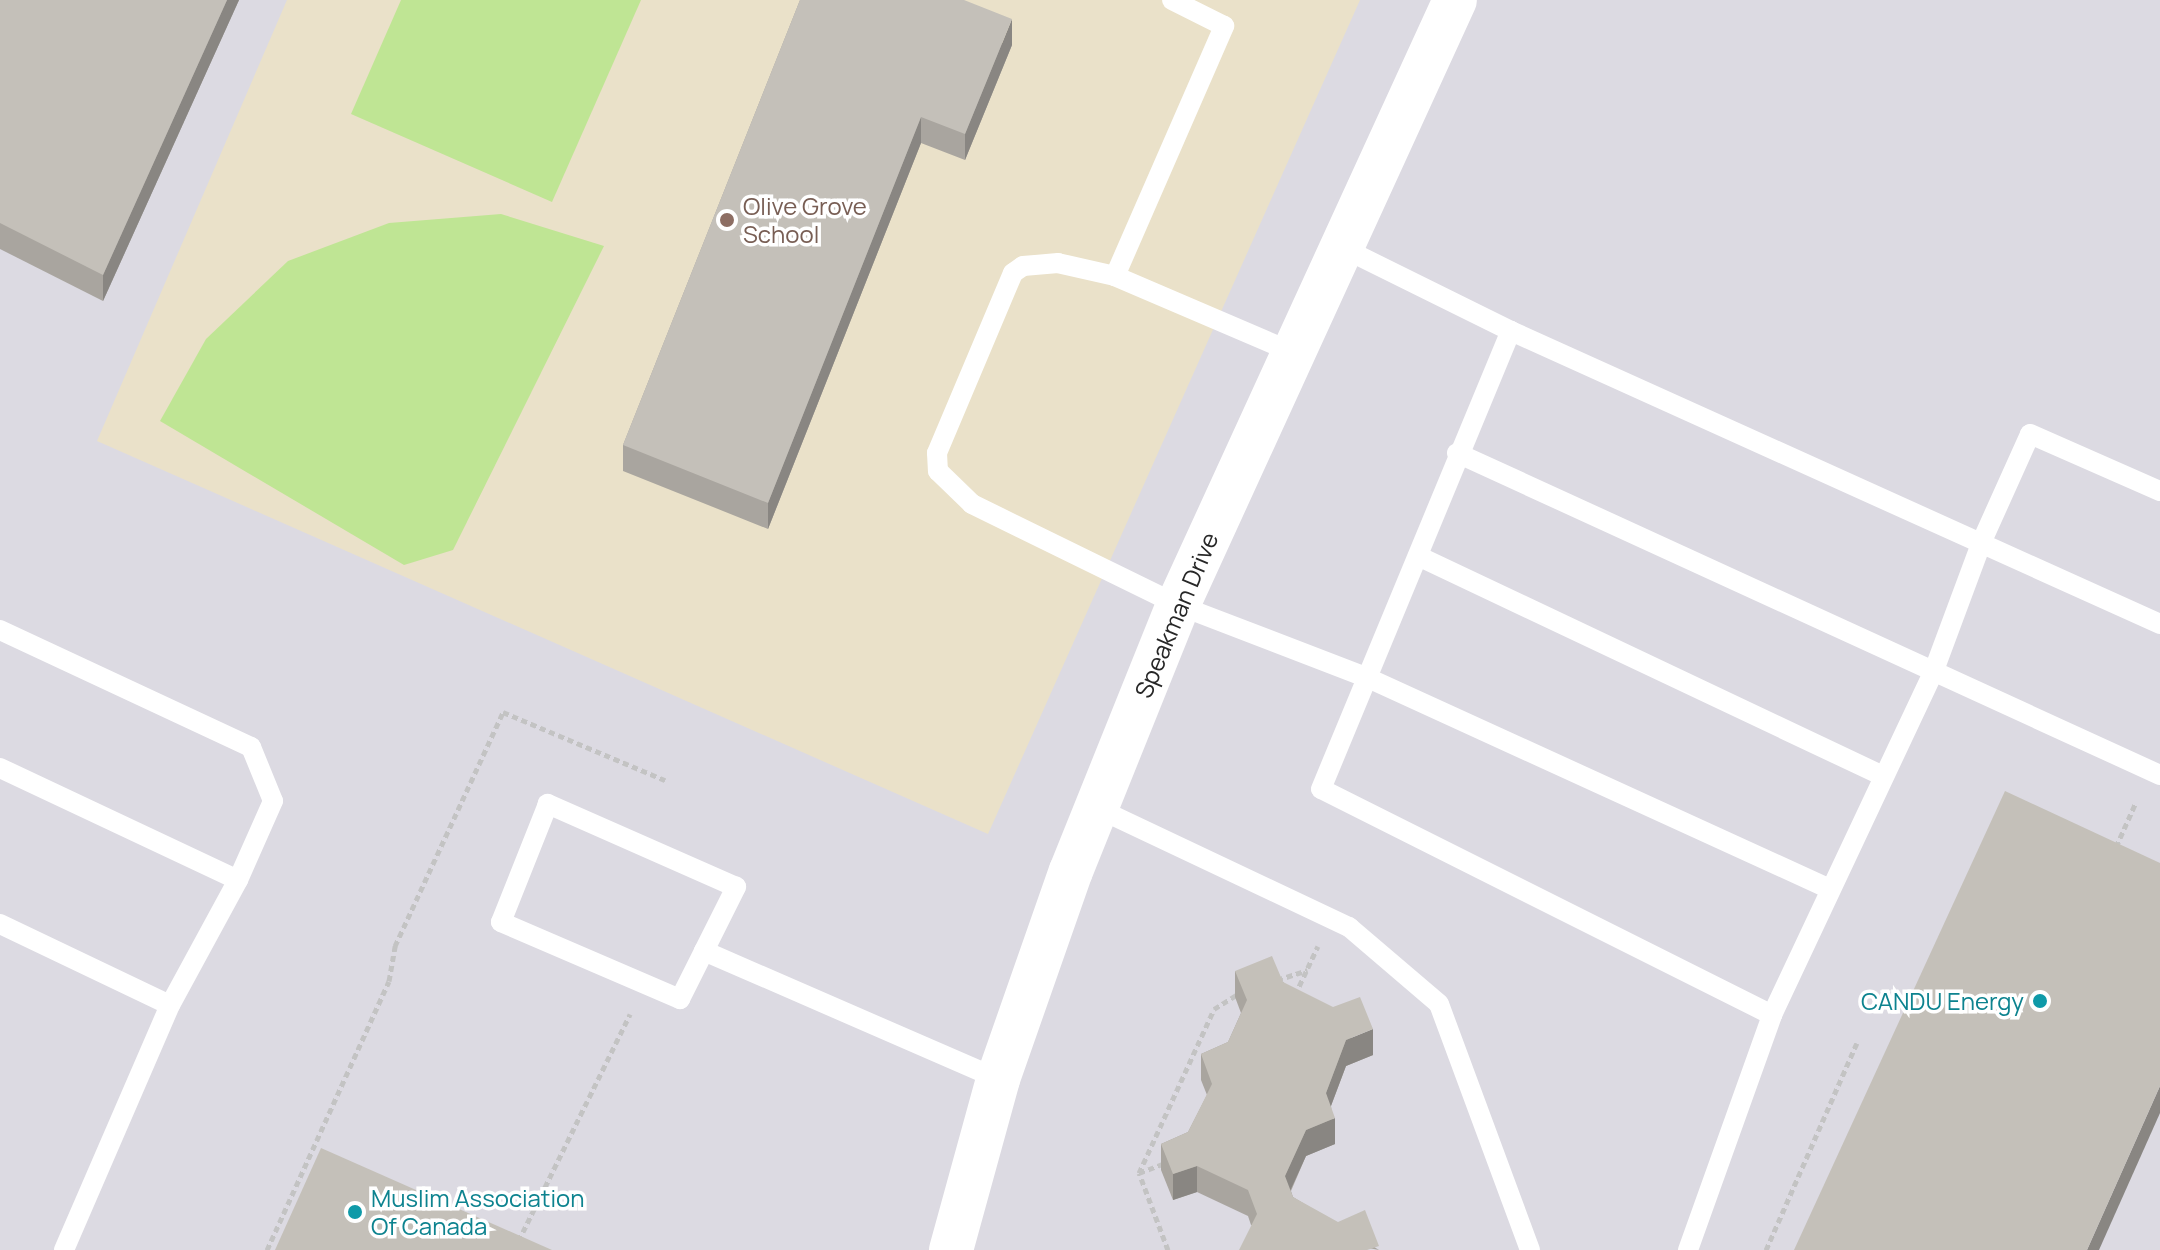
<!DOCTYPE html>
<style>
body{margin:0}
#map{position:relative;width:2160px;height:1250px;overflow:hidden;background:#e9e3d9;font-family:Manrope,sans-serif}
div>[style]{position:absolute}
.industrial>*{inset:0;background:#dcdae2}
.education>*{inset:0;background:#eae1c9}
.pitch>*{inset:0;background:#bfe594}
.path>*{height:5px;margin-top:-2.5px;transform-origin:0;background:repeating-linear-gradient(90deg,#c3c3c3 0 6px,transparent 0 10px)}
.service>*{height:20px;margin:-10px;padding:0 10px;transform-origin:10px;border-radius:10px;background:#fff}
.tertiary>*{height:44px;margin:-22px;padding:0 22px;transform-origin:22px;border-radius:22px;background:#fff}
.wall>*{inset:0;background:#a9a59f}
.shaded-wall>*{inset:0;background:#898682}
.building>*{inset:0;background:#c4c0b9}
.dots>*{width:22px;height:22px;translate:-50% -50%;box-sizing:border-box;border:4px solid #fff;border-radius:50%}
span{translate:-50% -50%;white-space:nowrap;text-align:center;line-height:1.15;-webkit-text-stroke:7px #fff;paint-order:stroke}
.education-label{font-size:24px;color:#785e54}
.left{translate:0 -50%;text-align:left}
.street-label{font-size:24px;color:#272727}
.culture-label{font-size:24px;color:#0d838f}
.right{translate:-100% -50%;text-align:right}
</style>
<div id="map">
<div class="industrial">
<i style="clip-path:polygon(0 0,2160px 0,2160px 1250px,0 1250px)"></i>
</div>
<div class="education">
<i style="clip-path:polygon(287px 0,1360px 0,988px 834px,97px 441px)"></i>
</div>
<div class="pitch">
<i style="clip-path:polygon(401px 0,641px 0,552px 202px,351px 114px)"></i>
<i style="clip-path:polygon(501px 214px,604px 246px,453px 550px,404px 565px,160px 421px,206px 339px,288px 261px,389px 223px)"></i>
</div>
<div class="path">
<i style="left:2116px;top:847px;width:49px;rotate:-66deg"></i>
<i style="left:1277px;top:980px;width:32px;rotate:-18deg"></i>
<i style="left:1295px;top:995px;width:54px;rotate:-64.9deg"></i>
<i style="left:1139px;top:1173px;width:30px;rotate:-21deg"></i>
<i style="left:267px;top:1250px;width:295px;rotate:-65.6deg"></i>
<i style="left:389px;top:981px;width:36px;rotate:-80deg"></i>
<i style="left:395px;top:946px;width:258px;rotate:-65.2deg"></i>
<i style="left:503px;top:712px;width:176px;rotate:22.8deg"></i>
<i style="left:514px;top:1250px;width:263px;rotate:-63.8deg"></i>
<i style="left:1168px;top:1250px;width:82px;rotate:-110.6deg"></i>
<i style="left:1139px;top:1173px;width:180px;rotate:-65.4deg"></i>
<i style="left:1214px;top:1009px;width:28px;rotate:-32deg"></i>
<i style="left:1766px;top:1250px;width:226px;rotate:-66.3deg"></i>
</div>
<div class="service">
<i style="left:1341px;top:247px;width:190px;rotate:26.3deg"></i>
<i style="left:1115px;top:276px;width:273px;rotate:-66.4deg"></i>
<i style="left:1224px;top:26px;width:58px;rotate:-153.4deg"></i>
<i style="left:1292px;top:352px;width:193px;rotate:-156.8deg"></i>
<i style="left:1115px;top:276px;width:58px;rotate:-167.2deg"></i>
<i style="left:1058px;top:263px;width:35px;rotate:175deg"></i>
<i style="left:1023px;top:266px;width:12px;rotate:145deg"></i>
<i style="left:1013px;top:273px;width:195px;rotate:112.9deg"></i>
<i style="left:937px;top:453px;width:18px;rotate:87deg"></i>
<i style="left:938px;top:471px;width:47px;rotate:44.1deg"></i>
<i style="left:972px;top:504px;width:229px;rotate:26.1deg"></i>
<i style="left:1178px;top:605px;width:204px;rotate:21deg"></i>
<i style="left:1368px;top:678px;width:508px;rotate:24.55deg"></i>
<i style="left:1457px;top:453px;width:773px;rotate:24.61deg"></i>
<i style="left:1418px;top:556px;width:514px;rotate:25.32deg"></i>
<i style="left:0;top:630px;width:277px;rotate:25deg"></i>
<i style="left:251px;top:747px;width:58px;rotate:67.8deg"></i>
<i style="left:273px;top:801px;width:86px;rotate:113.9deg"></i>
<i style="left:238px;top:880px;width:142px;rotate:118.5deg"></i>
<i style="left:170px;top:1005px;width:267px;rotate:113.4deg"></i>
<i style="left:0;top:768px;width:263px;rotate:25.2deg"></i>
<i style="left:1097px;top:808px;width:279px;rotate:25.3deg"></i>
<i style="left:1349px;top:927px;width:118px;rotate:40.5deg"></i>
<i style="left:1439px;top:1004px;width:262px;rotate:69.7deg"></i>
<i style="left:0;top:924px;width:188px;rotate:25.5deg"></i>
<i style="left:704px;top:951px;width:72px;rotate:-63.4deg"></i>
<i style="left:736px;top:887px;width:206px;rotate:-156.2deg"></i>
<i style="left:548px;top:804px;width:127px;rotate:111.7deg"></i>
<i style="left:501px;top:922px;width:195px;rotate:23.3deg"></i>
<i style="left:680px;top:999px;width:54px;rotate:-63.4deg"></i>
<i style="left:704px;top:951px;width:321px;rotate:23.5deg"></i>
<i style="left:1772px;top:1015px;width:504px;rotate:-153.38deg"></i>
<i style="left:1321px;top:789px;width:496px;rotate:-67.5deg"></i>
<i style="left:1511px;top:331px;width:712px;rotate:24.3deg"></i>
<i style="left:1688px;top:1250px;width:250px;rotate:-70.3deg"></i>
<i style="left:1772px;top:1015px;width:378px;rotate:-64.8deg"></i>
<i style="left:1933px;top:673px;width:141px;rotate:-69.6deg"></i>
<i style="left:1982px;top:541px;width:117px;rotate:-65.8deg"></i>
<i style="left:2030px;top:434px;width:142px;rotate:23.7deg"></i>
</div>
<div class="tertiary">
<i style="left:951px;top:1250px;width:177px;rotate:-74.6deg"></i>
<i style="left:998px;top:1079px;width:220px;rotate:-70.7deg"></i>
<i style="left:1071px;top:871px;width:287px;rotate:-68.1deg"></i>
<i style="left:1178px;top:605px;width:665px;rotate:-65.4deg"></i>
</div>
<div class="wall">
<i style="clip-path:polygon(0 0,239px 0,103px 301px,0 249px)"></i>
<i style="clip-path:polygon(800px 0,1012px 45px,965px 160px,921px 143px,768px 529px,623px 471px,623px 445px)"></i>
<i style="clip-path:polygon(1235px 971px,1283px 982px,1373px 1055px,1346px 1066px,1331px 1106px,1335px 1144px,1306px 1156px,1291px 1191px,1293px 1197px,1379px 1250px,1251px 1225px,1248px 1216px,1197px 1192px,1173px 1200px,1161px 1170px,1161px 1144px,1188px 1132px,1207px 1095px,1201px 1080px,1201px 1054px,1228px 1042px,1241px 1013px,1235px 997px)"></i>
</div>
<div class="shaded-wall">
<i style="clip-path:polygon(227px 0,239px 0,103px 301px,103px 275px)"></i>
<i style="clip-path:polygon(1012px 19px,1012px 45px,965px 160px,965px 134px)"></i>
<i style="clip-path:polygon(921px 117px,921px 143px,768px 529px,768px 503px)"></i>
<i style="clip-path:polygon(1373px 1029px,1373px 1055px,1346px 1066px,1326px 1119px,1326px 1093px,1346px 1040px)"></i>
<i style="clip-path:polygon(2160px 1086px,2160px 1113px,2099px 1250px,2087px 1250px)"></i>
<i style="clip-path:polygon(1335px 1118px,1335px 1144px,1306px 1156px,1285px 1202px,1285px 1176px,1306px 1130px)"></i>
<i style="clip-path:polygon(1197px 1166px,1197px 1192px,1173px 1200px,1173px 1174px)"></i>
</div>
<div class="building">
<i style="clip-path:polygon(0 0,227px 0,103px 275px,0 223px)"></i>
<i style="clip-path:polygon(800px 0,964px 0,1012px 19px,965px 134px,921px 117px,768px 503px,623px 445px)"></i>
<i style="clip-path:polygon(2005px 791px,2160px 863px,2160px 1086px,2087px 1250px,1794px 1250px)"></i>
<i style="clip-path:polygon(1272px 956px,1283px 982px,1333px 1007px,1360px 997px,1373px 1029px,1346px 1040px,1326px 1093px,1335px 1118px,1306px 1130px,1285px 1176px,1293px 1197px,1338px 1222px,1365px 1210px,1379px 1246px,1367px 1250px,1239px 1250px,1257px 1214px,1248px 1190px,1197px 1166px,1173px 1174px,1161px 1144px,1188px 1132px,1212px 1084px,1201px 1054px,1228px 1042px,1247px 1000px,1235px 971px)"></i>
<i style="clip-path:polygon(321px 1148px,552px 1250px,275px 1250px)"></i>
</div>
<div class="dots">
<i style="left:727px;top:220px;background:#8d6e63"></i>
<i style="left:2040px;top:1001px;background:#0f9aa8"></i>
<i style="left:355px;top:1212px;background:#0f9aa8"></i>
</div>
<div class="education-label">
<span class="left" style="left:743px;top:220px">Olive Grove<br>School</span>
</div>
<div class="street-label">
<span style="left:1176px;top:615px;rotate:-67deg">Speakman Drive</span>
</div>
<div class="culture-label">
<span class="right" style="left:2024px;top:1001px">CANDU Energy</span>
<span class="left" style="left:371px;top:1212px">Muslim Association<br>Of Canada</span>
</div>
</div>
